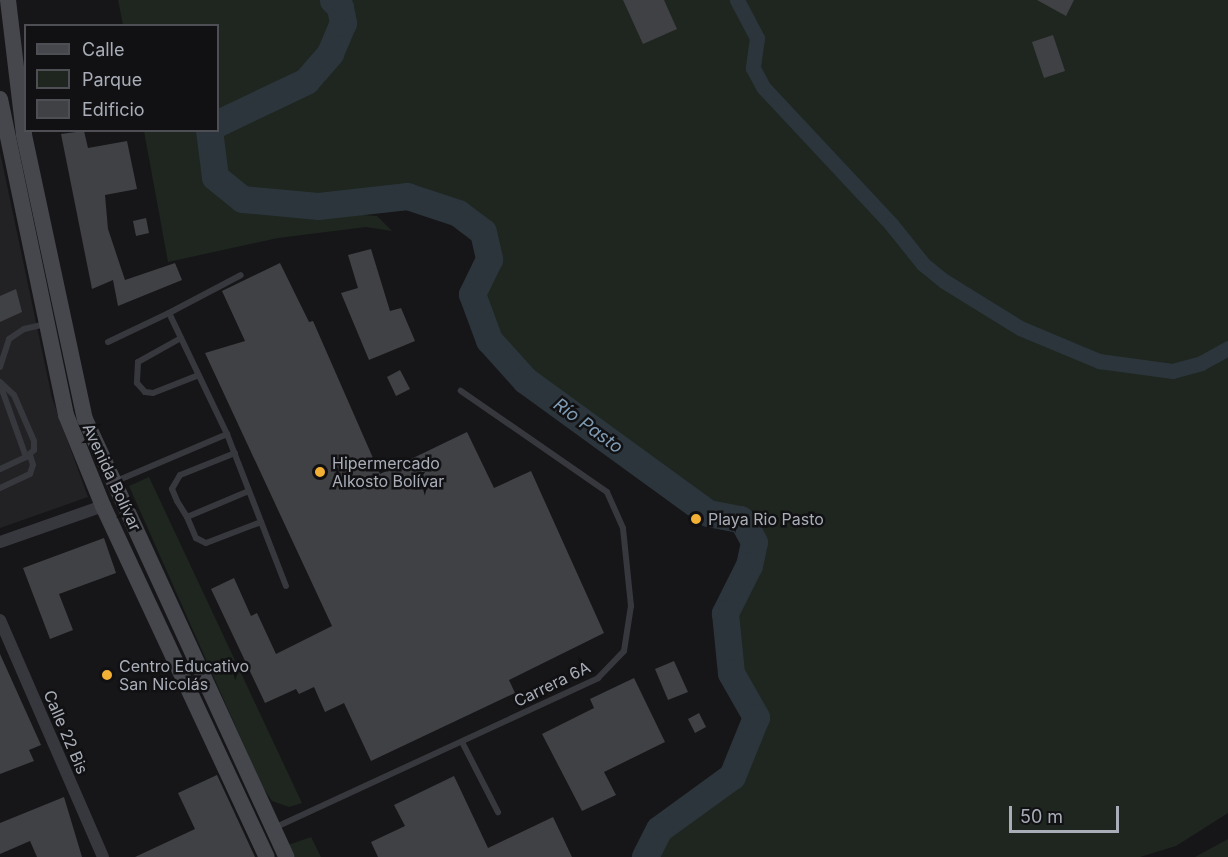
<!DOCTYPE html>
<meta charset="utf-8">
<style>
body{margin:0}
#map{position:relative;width:1228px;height:857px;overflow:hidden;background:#161618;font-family:Inter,sans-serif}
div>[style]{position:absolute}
.built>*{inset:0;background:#222225}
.green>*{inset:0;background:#1e261f}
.canal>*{height:15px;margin:-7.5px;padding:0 7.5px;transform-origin:7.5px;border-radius:7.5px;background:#2c353c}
.river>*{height:27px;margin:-13.5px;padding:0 13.5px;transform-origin:13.5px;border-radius:13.5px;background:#2c353c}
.building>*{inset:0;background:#404145}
.service>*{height:6px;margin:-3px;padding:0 3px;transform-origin:3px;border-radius:3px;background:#37383d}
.minor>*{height:12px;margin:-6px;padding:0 6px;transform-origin:6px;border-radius:6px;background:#37383d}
.secondary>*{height:16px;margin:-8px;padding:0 8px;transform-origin:8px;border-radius:8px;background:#45474d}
.dots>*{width:16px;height:16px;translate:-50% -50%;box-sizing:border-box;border:3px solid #111113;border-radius:50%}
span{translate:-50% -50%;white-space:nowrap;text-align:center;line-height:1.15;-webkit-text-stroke:5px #111113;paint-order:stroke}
.poi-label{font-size:16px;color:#a8adb8}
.left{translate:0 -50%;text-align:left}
.street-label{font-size:16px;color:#a8adb8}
.water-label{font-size:18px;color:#7f9bb3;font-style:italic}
.legend{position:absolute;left:24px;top:24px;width:195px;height:108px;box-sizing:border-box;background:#111113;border:2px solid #4d4f55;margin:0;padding:8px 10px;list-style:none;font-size:18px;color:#a8adb8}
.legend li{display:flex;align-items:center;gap:12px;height:30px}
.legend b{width:30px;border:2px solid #4d4f55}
.scale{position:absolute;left:1009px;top:806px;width:110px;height:27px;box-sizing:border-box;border:3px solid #a8adb8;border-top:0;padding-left:8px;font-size:18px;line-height:21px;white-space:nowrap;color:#a8adb8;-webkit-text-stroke:4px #111113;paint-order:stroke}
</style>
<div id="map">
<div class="built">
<i style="clip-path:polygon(0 152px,52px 398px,88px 497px,0 528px)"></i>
</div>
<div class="green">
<i style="clip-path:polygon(118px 0,326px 0,337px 9px,337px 27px,322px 59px,296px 82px,218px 118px,218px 26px,123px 25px)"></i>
<i style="clip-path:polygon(340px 0,1228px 0,1228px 813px,1176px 846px,1140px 857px,646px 857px,665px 825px,731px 776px,756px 718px,731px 673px,725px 613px,749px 565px,754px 542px,739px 519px,708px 513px,525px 380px,489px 341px,478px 296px,495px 265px,487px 231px,466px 205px,419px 186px,319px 201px,241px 191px,218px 171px,212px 131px,308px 84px,343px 45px,353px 18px)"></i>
<i style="clip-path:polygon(144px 131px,206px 131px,212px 179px,234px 198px,257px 207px,377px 216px,392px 231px,366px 227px,278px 238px,168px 262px)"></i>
<i style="clip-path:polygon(149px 477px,302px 803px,289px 807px,272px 801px,262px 786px,129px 486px)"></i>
<i style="clip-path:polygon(311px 837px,321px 857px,294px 857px,288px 845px)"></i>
<i style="clip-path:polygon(1228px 839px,1228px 857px,1195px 857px)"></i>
</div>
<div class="canal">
<i style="left:737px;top:0;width:43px;rotate:62.2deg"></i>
<i style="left:757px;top:38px;width:30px;rotate:98deg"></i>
<i style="left:753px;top:68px;width:21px;rotate:62deg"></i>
<i style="left:763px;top:87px;width:187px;rotate:46.9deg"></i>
<i style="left:891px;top:224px;width:51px;rotate:51.3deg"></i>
<i style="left:923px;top:264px;width:27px;rotate:39deg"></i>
<i style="left:944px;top:281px;width:89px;rotate:31.7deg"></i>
<i style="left:1020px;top:328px;width:86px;rotate:22.7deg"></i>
<i style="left:1099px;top:361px;width:74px;rotate:7.8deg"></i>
<i style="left:1172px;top:371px;width:30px;rotate:-15deg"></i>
<i style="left:1201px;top:363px;width:31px;rotate:-29deg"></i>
</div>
<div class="river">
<i style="left:218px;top:123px;width:98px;rotate:-25.5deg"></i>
<i style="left:306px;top:81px;width:37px;rotate:-49deg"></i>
<i style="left:330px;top:53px;width:33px;rotate:-67deg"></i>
<i style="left:343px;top:23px;width:16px;rotate:-101deg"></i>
<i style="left:340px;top:7px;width:10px;rotate:-135deg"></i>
<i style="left:209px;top:130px;width:47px;rotate:82.7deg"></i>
<i style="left:215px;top:177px;width:35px;rotate:39deg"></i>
<i style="left:242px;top:199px;width:76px;rotate:5.3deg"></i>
<i style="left:318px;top:206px;width:90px;rotate:-6.4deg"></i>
<i style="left:407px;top:196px;width:54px;rotate:18.4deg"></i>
<i style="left:458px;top:213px;width:31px;rotate:37deg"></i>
<i style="left:483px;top:232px;width:28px;rotate:77deg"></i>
<i style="left:489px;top:259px;width:39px;rotate:116deg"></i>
<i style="left:472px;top:294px;width:49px;rotate:69.7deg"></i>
<i style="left:489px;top:340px;width:54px;rotate:48deg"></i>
<i style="left:525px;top:380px;width:226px;rotate:36deg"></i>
<i style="left:708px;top:513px;width:33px;rotate:11deg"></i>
<i style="left:740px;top:519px;width:8px;rotate:50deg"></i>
<i style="left:745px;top:525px;width:19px;rotate:62deg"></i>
<i style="left:754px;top:542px;width:24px;rotate:102deg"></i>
<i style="left:749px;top:565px;width:54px;rotate:116.6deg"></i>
<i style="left:725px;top:613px;width:60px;rotate:84.3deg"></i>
<i style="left:731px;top:673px;width:51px;rotate:60.4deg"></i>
<i style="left:756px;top:717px;width:64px;rotate:112.1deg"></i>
<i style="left:732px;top:776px;width:90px;rotate:144deg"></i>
<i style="left:659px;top:829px;width:31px;rotate:117deg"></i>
</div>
<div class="building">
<i style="clip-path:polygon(623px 0,664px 0,677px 29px,643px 44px)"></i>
<i style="clip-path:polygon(1037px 0,1074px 0,1066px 16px)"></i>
<i style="clip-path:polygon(1053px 35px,1065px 71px,1044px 78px,1032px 42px)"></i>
<i style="clip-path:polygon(84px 131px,88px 148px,127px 141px,137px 189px,105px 195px,108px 229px,125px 280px,175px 263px,182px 280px,118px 306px,113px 280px,92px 289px,61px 134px)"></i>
<i style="clip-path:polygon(146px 218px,149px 233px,136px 236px,133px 221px)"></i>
<i style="clip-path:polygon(371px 249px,390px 311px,401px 308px,415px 341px,369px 360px,341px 293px,358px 288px,348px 255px)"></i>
<i style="clip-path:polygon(280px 263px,309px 322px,313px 321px,380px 474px,467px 432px,494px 488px,531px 471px,604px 633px,509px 680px,515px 693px,371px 761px,344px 703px,325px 712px,314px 687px,299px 694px,296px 689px,265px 703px,211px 589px,234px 578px,251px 616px,257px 613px,276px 654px,332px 626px,205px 353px,245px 341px,222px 291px)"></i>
<i style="clip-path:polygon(16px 289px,22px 312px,0 322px,0 296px)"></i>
<i style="clip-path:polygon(400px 370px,410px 389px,396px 396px,387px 377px)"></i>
<i style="clip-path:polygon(104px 538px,116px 573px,59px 594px,73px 630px,50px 639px,23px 568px)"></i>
<i style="clip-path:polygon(0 654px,41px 745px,29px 750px,34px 761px,0 774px)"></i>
<i style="clip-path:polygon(674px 661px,688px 692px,668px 700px,655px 669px)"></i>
<i style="clip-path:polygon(634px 678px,665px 742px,604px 772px,616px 795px,582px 811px,542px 734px,594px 708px,590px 699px)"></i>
<i style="clip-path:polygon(699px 713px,706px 727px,695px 733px,688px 719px)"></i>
<i style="clip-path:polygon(217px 775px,255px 857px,135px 857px,195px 829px,178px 793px)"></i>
<i style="clip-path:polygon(454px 776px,488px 848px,553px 817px,572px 857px,378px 857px,371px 842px,405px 826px,394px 805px)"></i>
<i style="clip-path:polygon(64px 797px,82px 857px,37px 857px,30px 841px,0 854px,0 823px)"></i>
</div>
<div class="service">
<i style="left:181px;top:338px;width:49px;rotate:150.8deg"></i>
<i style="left:138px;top:362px;width:21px;rotate:93deg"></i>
<i style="left:137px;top:383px;width:12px;rotate:48deg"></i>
<i style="left:145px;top:392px;width:8px;rotate:7deg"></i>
<i style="left:153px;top:393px;width:49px;rotate:-21.4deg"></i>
<i style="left:108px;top:342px;width:68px;rotate:-25.4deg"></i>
<i style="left:0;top:367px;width:29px;rotate:-72deg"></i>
<i style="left:9px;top:339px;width:18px;rotate:-34deg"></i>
<i style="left:24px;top:329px;width:23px;rotate:-13deg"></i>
<i style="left:0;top:382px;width:19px;rotate:43deg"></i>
<i style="left:14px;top:395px;width:50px;rotate:66.5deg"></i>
<i style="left:34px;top:441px;width:9px;rotate:90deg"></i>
<i style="left:34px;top:450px;width:11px;rotate:139deg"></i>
<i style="left:0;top:384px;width:77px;rotate:70.4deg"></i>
<i style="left:26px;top:457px;width:29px;rotate:155deg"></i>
<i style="left:227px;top:434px;width:134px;rotate:-115.6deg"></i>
<i style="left:169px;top:313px;width:81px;rotate:-27.8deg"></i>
<i style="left:235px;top:453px;width:59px;rotate:158.2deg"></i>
<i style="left:180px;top:475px;width:16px;rotate:120deg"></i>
<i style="left:172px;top:489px;width:13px;rotate:67deg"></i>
<i style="left:177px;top:501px;width:19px;rotate:58deg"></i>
<i style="left:187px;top:517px;width:67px;rotate:-22.8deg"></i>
<i style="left:114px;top:482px;width:123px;rotate:-23deg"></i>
<i style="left:227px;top:434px;width:163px;rotate:68.8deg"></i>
<i style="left:0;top:488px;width:33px;rotate:-25deg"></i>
<i style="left:30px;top:474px;width:9px;rotate:-72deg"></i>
<i style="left:33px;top:465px;width:10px;rotate:-107deg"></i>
<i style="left:187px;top:517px;width:23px;rotate:67deg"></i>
<i style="left:196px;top:538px;width:11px;rotate:27deg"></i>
<i style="left:206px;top:543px;width:59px;rotate:-20.9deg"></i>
<i style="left:462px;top:742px;width:79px;rotate:62.8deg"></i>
<i style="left:274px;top:828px;width:357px;rotate:-24.8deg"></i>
<i style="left:598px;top:678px;width:37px;rotate:-46deg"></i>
<i style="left:624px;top:651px;width:46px;rotate:-81.2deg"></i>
<i style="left:631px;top:606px;width:78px;rotate:-95.9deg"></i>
<i style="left:623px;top:528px;width:39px;rotate:-114deg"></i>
<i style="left:607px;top:492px;width:178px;rotate:-145.3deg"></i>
</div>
<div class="minor">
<i style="left:0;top:542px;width:109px;rotate:-19.3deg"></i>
<i style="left:0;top:620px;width:258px;rotate:66.5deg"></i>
</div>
<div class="secondary">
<i style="left:8px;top:0;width:136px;rotate:83.2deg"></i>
<i style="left:24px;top:135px;width:290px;rotate:77.9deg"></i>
<i style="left:85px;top:419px;width:482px;rotate:65.3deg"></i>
<i style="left:0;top:99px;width:323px;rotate:78.2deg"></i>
<i style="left:66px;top:415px;width:98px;rotate:67.9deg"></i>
<i style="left:103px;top:506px;width:387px;rotate:65deg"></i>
</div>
<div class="dots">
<i style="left:320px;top:472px;background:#f2b134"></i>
<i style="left:696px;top:519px;background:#f2b134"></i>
<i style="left:107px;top:675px;background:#f2b134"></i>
</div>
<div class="poi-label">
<span class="left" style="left:332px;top:472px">Hipermercado<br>Alkosto Bolívar</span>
<span class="left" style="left:708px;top:519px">Playa Rio Pasto</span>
<span class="left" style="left:119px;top:675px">Centro Educativo<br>San Nicolás</span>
</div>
<div class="street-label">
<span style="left:112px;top:477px;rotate:65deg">Avenida Bolívar</span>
<span style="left:552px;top:684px;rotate:-26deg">Carrera 6A</span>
<span style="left:66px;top:732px;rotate:67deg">Calle 22 Bis</span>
</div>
<div class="water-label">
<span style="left:588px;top:426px;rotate:36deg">Río Pasto</span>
</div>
<ul class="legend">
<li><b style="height:8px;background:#45474d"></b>Calle</li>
<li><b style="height:16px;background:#1e261f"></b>Parque</li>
<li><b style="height:16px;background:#404145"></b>Edificio</li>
</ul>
<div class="scale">50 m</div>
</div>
